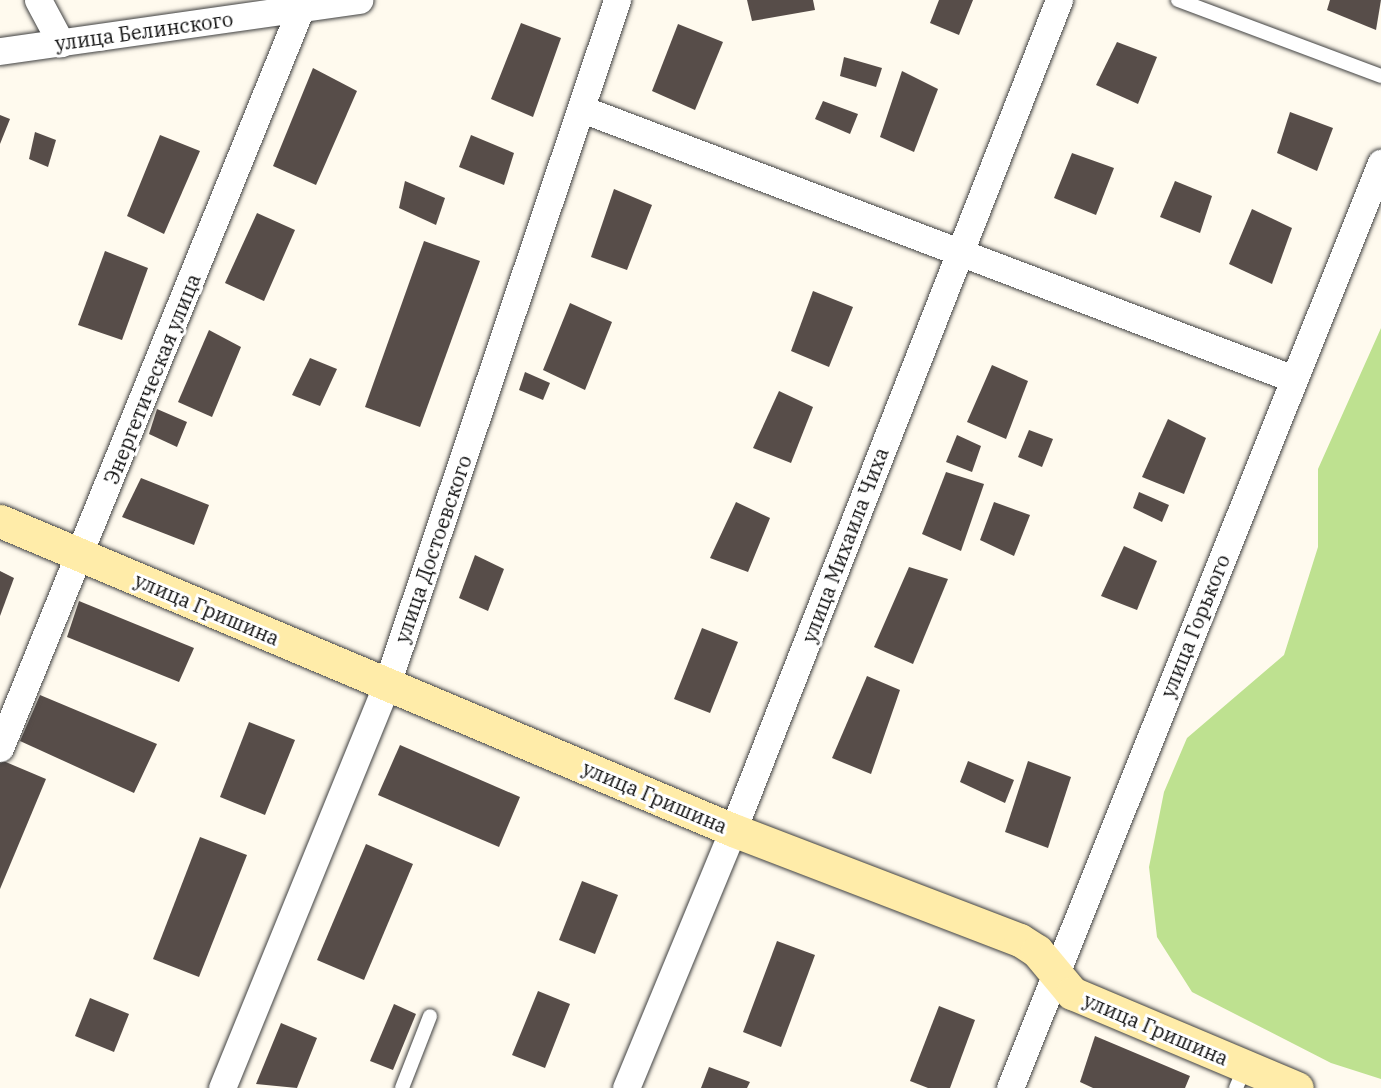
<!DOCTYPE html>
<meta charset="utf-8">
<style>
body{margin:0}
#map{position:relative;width:1381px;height:1088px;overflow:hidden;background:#fffaee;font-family:"IBM Plex Serif",serif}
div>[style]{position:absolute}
.forest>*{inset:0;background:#bee190}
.building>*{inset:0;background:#574d49}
.roads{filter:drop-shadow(0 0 2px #414141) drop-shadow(0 0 2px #414141)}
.lane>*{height:14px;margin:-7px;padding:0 7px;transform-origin:7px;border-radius:7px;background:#fff}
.street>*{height:27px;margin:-13.5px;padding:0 13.5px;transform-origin:13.5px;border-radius:13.5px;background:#fff}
.secondary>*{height:33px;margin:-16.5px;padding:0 16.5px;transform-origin:16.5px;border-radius:16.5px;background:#ffeca9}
span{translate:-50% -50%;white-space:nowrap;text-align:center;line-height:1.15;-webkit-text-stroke:6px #fff;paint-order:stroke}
.street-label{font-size:20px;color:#0e0e0e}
</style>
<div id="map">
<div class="forest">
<i style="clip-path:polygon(1381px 328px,1381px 1079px,1331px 1063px,1192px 992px,1157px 937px,1149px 867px,1164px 792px,1187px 738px,1284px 655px,1318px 547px,1318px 469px)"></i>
</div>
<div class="building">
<i style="clip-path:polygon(747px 0,813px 0,815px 10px,752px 21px)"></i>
<i style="clip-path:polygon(939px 0,973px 0,959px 35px,930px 23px)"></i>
<i style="clip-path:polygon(1330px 0,1381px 0,1376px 30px,1327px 10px)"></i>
<i style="clip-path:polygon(521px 23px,561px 38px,533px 117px,491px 99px)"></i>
<i style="clip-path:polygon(678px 24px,723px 42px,695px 110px,652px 91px)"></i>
<i style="clip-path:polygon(1117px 42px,1157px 57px,1138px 104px,1096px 85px)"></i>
<i style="clip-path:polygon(844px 57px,882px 68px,876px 87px,840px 76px)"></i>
<i style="clip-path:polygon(313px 68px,357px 91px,316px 185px,273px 166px)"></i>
<i style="clip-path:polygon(902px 71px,938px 89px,914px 152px,880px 137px)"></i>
<i style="clip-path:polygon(823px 101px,858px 114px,850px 134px,815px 119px)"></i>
<i style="clip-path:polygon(1290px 112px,1333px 128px,1317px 171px,1277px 153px)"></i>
<i style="clip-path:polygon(0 115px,10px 119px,0 144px)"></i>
<i style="clip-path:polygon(35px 132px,56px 140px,48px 167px,29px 159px)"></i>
<i style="clip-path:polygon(160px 135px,200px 151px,164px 234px,127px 216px)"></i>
<i style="clip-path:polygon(471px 135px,514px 153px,504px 185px,459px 167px)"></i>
<i style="clip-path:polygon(1072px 153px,1114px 168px,1096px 215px,1054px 198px)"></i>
<i style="clip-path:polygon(405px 181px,445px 198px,436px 225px,399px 208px)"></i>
<i style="clip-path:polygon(1175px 181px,1212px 196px,1200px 233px,1160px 217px)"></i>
<i style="clip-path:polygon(614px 189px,652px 205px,627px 270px,591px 257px)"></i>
<i style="clip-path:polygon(1252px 209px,1292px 228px,1272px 284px,1229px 264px)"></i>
<i style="clip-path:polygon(257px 213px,295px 230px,264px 301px,225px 283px)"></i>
<i style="clip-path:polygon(424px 241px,480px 261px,420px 427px,365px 407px)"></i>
<i style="clip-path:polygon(105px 251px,148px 268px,122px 340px,78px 325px)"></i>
<i style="clip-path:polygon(813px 291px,853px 307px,829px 367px,791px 351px)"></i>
<i style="clip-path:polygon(570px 303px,612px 322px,585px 390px,543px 370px)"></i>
<i style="clip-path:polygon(209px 330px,241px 347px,212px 417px,178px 402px)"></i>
<i style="clip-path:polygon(310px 358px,337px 369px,320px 406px,292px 395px)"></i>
<i style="clip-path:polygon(992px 365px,1028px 381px,1006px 439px,967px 422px)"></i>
<i style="clip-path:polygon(525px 372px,550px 383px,543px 400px,519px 390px)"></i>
<i style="clip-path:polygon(779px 391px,813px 407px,791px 463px,753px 448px)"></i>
<i style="clip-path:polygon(157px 409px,187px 422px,177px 447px,149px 434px)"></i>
<i style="clip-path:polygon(1168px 419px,1206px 438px,1184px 494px,1142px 477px)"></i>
<i style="clip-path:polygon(1029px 430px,1053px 439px,1042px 467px,1018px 457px)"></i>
<i style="clip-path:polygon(957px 435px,981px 446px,972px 472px,946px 462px)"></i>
<i style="clip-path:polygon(946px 472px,984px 484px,961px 551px,922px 534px)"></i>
<i style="clip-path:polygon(141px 478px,209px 505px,194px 545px,122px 517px)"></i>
<i style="clip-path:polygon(1139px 492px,1169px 505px,1162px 522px,1133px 508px)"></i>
<i style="clip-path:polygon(736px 502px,770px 518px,748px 572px,710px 558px)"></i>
<i style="clip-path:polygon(994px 502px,1030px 515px,1014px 556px,980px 540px)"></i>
<i style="clip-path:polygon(1124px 546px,1157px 561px,1137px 610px,1101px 596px)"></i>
<i style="clip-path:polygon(475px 555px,504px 569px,488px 611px,459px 598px)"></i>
<i style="clip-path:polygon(909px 567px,948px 579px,913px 664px,874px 647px)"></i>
<i style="clip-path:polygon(0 571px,14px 578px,0 616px)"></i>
<i style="clip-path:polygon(79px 601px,194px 648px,179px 682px,67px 637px)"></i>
<i style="clip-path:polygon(702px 628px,738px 642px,710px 713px,674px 699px)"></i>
<i style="clip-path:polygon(867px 676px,900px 690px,871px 774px,832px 758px)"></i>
<i style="clip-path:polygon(40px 695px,157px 744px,134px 793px,20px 741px)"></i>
<i style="clip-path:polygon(249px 722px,295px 740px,265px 815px,220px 797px)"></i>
<i style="clip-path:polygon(400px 745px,520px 797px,499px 847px,378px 795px)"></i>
<i style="clip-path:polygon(1px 760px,46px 779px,0 889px,0 764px)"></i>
<i style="clip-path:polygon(968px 761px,1014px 780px,1005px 803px,960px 782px)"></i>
<i style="clip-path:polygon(1028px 761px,1071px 777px,1048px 848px,1005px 832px)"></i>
<i style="clip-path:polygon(200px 837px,247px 855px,199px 977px,153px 959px)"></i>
<i style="clip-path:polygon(366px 844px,413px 864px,364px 980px,317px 960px)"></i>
<i style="clip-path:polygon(582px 881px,618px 895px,595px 954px,559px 940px)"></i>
<i style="clip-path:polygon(777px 941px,815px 955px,781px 1047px,743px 1032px)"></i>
<i style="clip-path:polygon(538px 991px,570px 1004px,545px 1068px,512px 1055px)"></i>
<i style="clip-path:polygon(90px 998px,129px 1014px,114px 1052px,75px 1036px)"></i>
<i style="clip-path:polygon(394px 1004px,416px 1014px,393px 1070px,370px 1061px)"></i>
<i style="clip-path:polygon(939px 1006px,975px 1020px,950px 1088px,928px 1088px,910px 1081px)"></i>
<i style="clip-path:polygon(281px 1023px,317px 1038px,297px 1088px,256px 1084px)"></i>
<i style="clip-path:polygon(1095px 1036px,1190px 1076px,1185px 1088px,1093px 1088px,1080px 1082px)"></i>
<i style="clip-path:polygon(709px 1067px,750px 1082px,747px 1088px,701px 1088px)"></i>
</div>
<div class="roads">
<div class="lane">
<i style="left:1178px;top:0;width:217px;rotate:20.5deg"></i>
<i style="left:402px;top:1088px;width:77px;rotate:-68.7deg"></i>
<i style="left:1236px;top:1088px;width:23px;rotate:-67deg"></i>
</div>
<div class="street">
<i style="left:38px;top:0;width:49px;rotate:61.9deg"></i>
<i style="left:0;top:51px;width:363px;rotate:-8.1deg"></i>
<i style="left:582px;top:109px;width:761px;rotate:20.77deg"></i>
<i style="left:0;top:748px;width:799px;rotate:-67.87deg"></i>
<i style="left:222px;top:1088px;width:436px;rotate:-67.8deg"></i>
<i style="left:387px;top:684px;width:722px;rotate:-71.41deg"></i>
<i style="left:626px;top:1088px;width:279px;rotate:-67.5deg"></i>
<i style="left:733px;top:830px;width:892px;rotate:-68.56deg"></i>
<i style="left:1010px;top:1088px;width:997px;rotate:-68.15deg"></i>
</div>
<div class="secondary">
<i style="left:0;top:521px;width:795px;rotate:22.86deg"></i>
<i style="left:733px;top:830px;width:307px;rotate:21deg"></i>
<i style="left:1020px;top:940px;width:20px;rotate:33deg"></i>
<i style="left:1037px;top:951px;width:55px;rotate:50.2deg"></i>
<i style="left:1072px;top:993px;width:244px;rotate:22.9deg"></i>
</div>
</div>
<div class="street-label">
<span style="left:144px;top:31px;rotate:-8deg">улица Белинского</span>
<span style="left:152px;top:379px;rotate:-68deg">Энергетическая улица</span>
<span style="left:845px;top:545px;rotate:-69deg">улица Михаила Чиха</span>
<span style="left:433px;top:549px;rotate:-71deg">улица Достоевского</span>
<span style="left:207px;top:609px;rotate:23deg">улица Гришина</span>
<span style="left:1195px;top:626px;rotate:-68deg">улица Горького</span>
<span style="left:655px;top:797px;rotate:23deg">улица Гришина</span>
<span style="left:1156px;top:1029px;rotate:23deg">улица Гришина</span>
</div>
</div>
